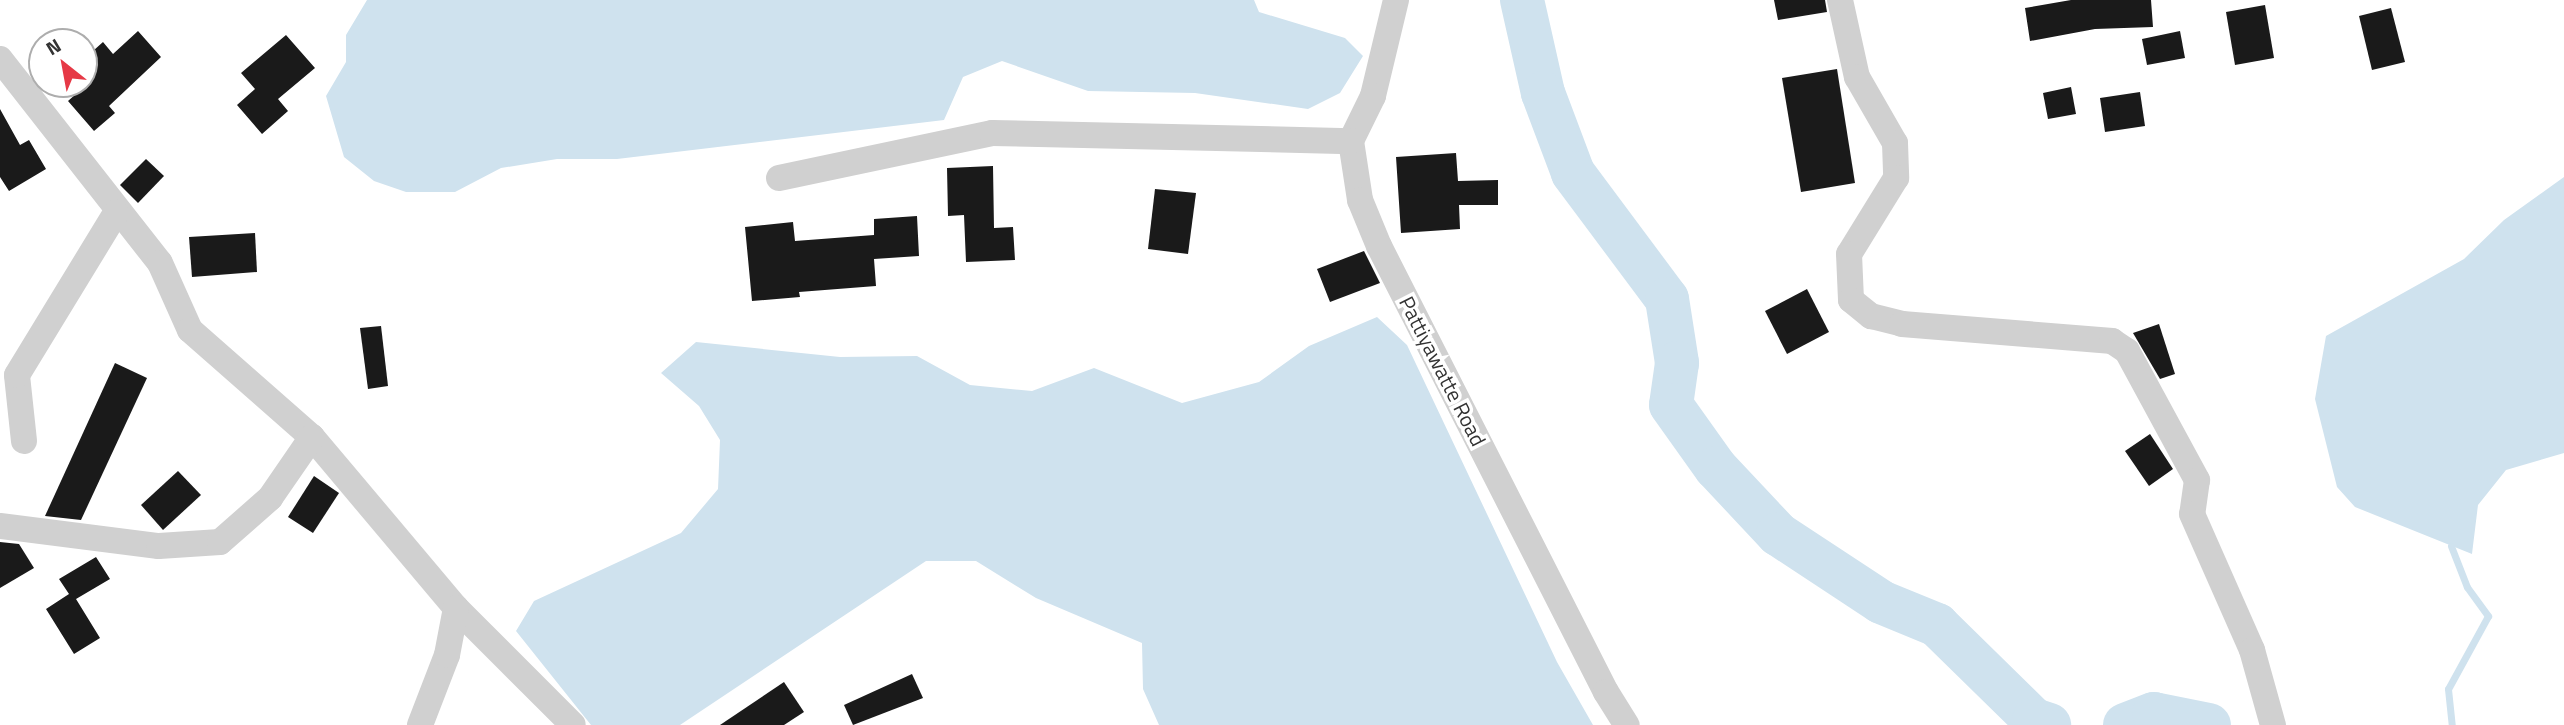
<!DOCTYPE html>
<style>
body{margin:0}
#map{position:relative;width:2564px;height:725px;overflow:hidden;background:#fff;font-family:"Titillium Web",sans-serif}
div>[style]{position:absolute}
.water>*{inset:0;background:#cfe2ee}
.stream>*{height:7px;margin:-3.5px;padding:0 3.5px;transform-origin:3.5px;border-radius:3.5px;background:#cfe2ee}
.river>*{height:44px;margin:-22px;padding:0 22px;transform-origin:22px;border-radius:22px;background:#cfe2ee}
.building>*{inset:0;background:#1a1a1a}
.minor>*{height:26px;margin:-13px;padding:0 13px;transform-origin:13px;border-radius:13px;background:#d0d0d0}
span{translate:-50% -50%;white-space:nowrap;text-align:center;line-height:1.15;-webkit-text-stroke:7px #fff;paint-order:stroke}
.street-label{font-size:21px;color:#333}
.north{position:absolute;left:28px;top:28px;width:70px;height:70px;box-sizing:border-box;background:#fff;border:2px solid #adadad;border-radius:50%;rotate:329deg;font-size:19px;font-weight:700;line-height:28px;text-align:center;color:#333}
.north::after{content:'';display:block;margin:auto;width:24px;height:32px;background:#e63946;clip-path:polygon(50% 0,100% 100%,50% 72%,0 100%)}
</style>
<div id="map">
<div class="water">
<i style="clip-path:polygon(367px 0,1254px 0,1259px 12px,1345px 38px,1363px 56px,1340px 93px,1308px 109px,1195px 93px,1088px 91px,1002px 61px,963px 77px,944px 120px,617px 159px,557px 159px,501px 168px,455px 192px,406px 192px,374px 181px,344px 157px,326px 96px,346px 62px,346px 35px)"></i>
<i style="clip-path:polygon(2564px 177px,2564px 453px,2506px 470px,2478px 505px,2472px 554px,2355px 507px,2337px 487px,2315px 399px,2326px 336px,2464px 259px,2504px 220px)"></i>
<i style="clip-path:polygon(1377px 317px,1407px 345px,1557px 662px,1593px 725px,1159px 725px,1143px 689px,1142px 643px,1036px 598px,976px 561px,926px 561px,680px 725px,591px 725px,516px 631px,534px 601px,681px 533px,718px 489px,720px 440px,699px 406px,661px 373px,696px 342px,840px 357px,917px 356px,970px 385px,1032px 391px,1094px 368px,1182px 403px,1259px 382px,1309px 346px)"></i>
</div>
<div class="stream">
<i style="left:2451px;top:546px;width:44px;rotate:68.7deg"></i>
<i style="left:2467px;top:587px;width:36px;rotate:54deg"></i>
<i style="left:2488px;top:616px;width:83px;rotate:118.7deg"></i>
<i style="left:2448px;top:689px;width:36px;rotate:84deg"></i>
</div>
<div class="river">
<i style="left:1522px;top:0;width:95px;rotate:77.3deg"></i>
<i style="left:1543px;top:93px;width:85px;rotate:69.4deg"></i>
<i style="left:1573px;top:173px;width:157px;rotate:53.3deg"></i>
<i style="left:1667px;top:299px;width:65px;rotate:81.1deg"></i>
<i style="left:1677px;top:363px;width:42px;rotate:98.1deg"></i>
<i style="left:1671px;top:405px;width:77px;rotate:54.5deg"></i>
<i style="left:1716px;top:468px;width:91px;rotate:46.8deg"></i>
<i style="left:1778px;top:534px;width:123px;rotate:33.4deg"></i>
<i style="left:1881px;top:602px;width:61px;rotate:22.3deg"></i>
<i style="left:1937px;top:625px;width:136px;rotate:44.4deg"></i>
<i style="left:2034px;top:720px;width:16px;rotate:18deg"></i>
<i style="left:2125px;top:725px;width:31px;rotate:-21deg"></i>
<i style="left:2154px;top:714px;width:56px;rotate:11.3deg"></i>
</div>
<div class="building">
<i style="clip-path:polygon(1774px 0,1825px 0,1827px 12px,1778px 20px)"></i>
<i style="clip-path:polygon(2071px 0,2151px 0,2153px 27px,2095px 29px,2030px 41px,2025px 8px)"></i>
<i style="clip-path:polygon(2265px 5px,2274px 58px,2235px 65px,2226px 12px)"></i>
<i style="clip-path:polygon(2391px 8px,2405px 62px,2372px 70px,2359px 16px)"></i>
<i style="clip-path:polygon(138px 31px,161px 57px,109px 106px,115px 113px,94px 131px,68px 101px,94px 78px,84px 59px,103px 42px,113px 54px)"></i>
<i style="clip-path:polygon(2180px 31px,2185px 58px,2147px 65px,2142px 39px)"></i>
<i style="clip-path:polygon(286px 35px,315px 68px,278px 99px,288px 111px,262px 134px,237px 105px,255px 89px,241px 73px)"></i>
<i style="clip-path:polygon(1837px 69px,1855px 183px,1801px 192px,1782px 78px)"></i>
<i style="clip-path:polygon(2071px 87px,2076px 114px,2048px 119px,2043px 93px)"></i>
<i style="clip-path:polygon(2140px 92px,2145px 126px,2105px 132px,2100px 98px)"></i>
<i style="clip-path:polygon(0 109px,20px 145px,29px 140px,46px 169px,9px 191px,0 177px)"></i>
<i style="clip-path:polygon(1456px 153px,1458px 181px,1498px 180px,1498px 205px,1459px 205px,1460px 229px,1401px 233px,1396px 157px)"></i>
<i style="clip-path:polygon(146px 159px,164px 176px,138px 203px,120px 185px)"></i>
<i style="clip-path:polygon(993px 166px,994px 228px,1013px 227px,1015px 260px,966px 262px,964px 215px,948px 216px,947px 168px)"></i>
<i style="clip-path:polygon(1155px 189px,1196px 193px,1188px 254px,1148px 249px)"></i>
<i style="clip-path:polygon(917px 216px,919px 256px,874px 259px,876px 286px,799px 292px,800px 297px,752px 301px,745px 227px,793px 222px,795px 241px,874px 235px,874px 219px)"></i>
<i style="clip-path:polygon(255px 233px,257px 272px,192px 277px,189px 237px)"></i>
<i style="clip-path:polygon(1364px 251px,1380px 283px,1330px 302px,1317px 269px)"></i>
<i style="clip-path:polygon(1807px 289px,1829px 332px,1787px 354px,1765px 311px)"></i>
<i style="clip-path:polygon(2159px 324px,2175px 374px,2160px 379px,2133px 333px)"></i>
<i style="clip-path:polygon(381px 326px,388px 386px,368px 389px,360px 328px)"></i>
<i style="clip-path:polygon(115px 363px,147px 378px,81px 520px,45px 516px)"></i>
<i style="clip-path:polygon(2150px 434px,2173px 469px,2149px 486px,2125px 451px)"></i>
<i style="clip-path:polygon(178px 471px,201px 495px,163px 530px,141px 505px)"></i>
<i style="clip-path:polygon(314px 476px,339px 493px,313px 533px,288px 517px)"></i>
<i style="clip-path:polygon(0 542px,19px 544px,34px 568px,0 588px)"></i>
<i style="clip-path:polygon(96px 557px,110px 579px,76px 599px,100px 638px,74px 654px,46px 609px,69px 594px,59px 579px)"></i>
<i style="clip-path:polygon(912px 674px,923px 698px,853px 725px,844px 705px)"></i>
<i style="clip-path:polygon(784px 682px,804px 712px,784px 725px,720px 725px)"></i>
</div>
<div class="minor">
<i style="left:1396px;top:0;width:99px;rotate:103.5deg"></i>
<i style="left:1373px;top:96px;width:50px;rotate:116.1deg"></i>
<i style="left:1351px;top:141px;width:60px;rotate:81.3deg"></i>
<i style="left:1360px;top:200px;width:50px;rotate:67.6deg"></i>
<i style="left:1379px;top:246px;width:500px;rotate:63.03deg"></i>
<i style="left:1606px;top:692px;width:39px;rotate:58deg"></i>
<i style="left:1840px;top:0;width:79px;rotate:77.6deg"></i>
<i style="left:1857px;top:77px;width:76px;rotate:60.1deg"></i>
<i style="left:1895px;top:143px;width:35px;rotate:88deg"></i>
<i style="left:1896px;top:178px;width:89px;rotate:121.7deg"></i>
<i style="left:1849px;top:254px;width:46px;rotate:87.5deg"></i>
<i style="left:1851px;top:300px;width:26px;rotate:39deg"></i>
<i style="left:1871px;top:316px;width:32px;rotate:14deg"></i>
<i style="left:1902px;top:324px;width:211px;rotate:4.6deg"></i>
<i style="left:2112px;top:341px;width:18px;rotate:34deg"></i>
<i style="left:2127px;top:351px;width:147px;rotate:61.5deg"></i>
<i style="left:2197px;top:480px;width:34px;rotate:98deg"></i>
<i style="left:2192px;top:514px;width:149px;rotate:66.2deg"></i>
<i style="left:2252px;top:650px;width:78px;rotate:74.4deg"></i>
<i style="left:0;top:59px;width:259px;rotate:51.9deg"></i>
<i style="left:160px;top:263px;width:73px;rotate:65.9deg"></i>
<i style="left:190px;top:330px;width:162px;rotate:41.3deg"></i>
<i style="left:312px;top:437px;width:224px;rotate:49.9deg"></i>
<i style="left:456px;top:608px;width:165px;rotate:45deg"></i>
<i style="left:779px;top:178px;width:218px;rotate:-11.9deg"></i>
<i style="left:992px;top:133px;width:359px;rotate:1.3deg"></i>
<i style="left:24px;top:441px;width:66px;rotate:-96.1deg"></i>
<i style="left:17px;top:375px;width:190px;rotate:-58.6deg"></i>
<i style="left:0;top:526px;width:160px;rotate:7.2deg"></i>
<i style="left:159px;top:546px;width:61px;rotate:-3.8deg"></i>
<i style="left:220px;top:542px;width:67px;rotate:-41.3deg"></i>
<i style="left:270px;top:498px;width:74px;rotate:-55.5deg"></i>
<i style="left:420px;top:725px;width:75px;rotate:-68.9deg"></i>
<i style="left:447px;top:655px;width:48px;rotate:-79.2deg"></i>
</div>
<div class="street-label">
<span style="left:1443px;top:371px;rotate:63deg">Pattiyawatte Road</span>
</div>
<div class="north">N</div>
</div>
